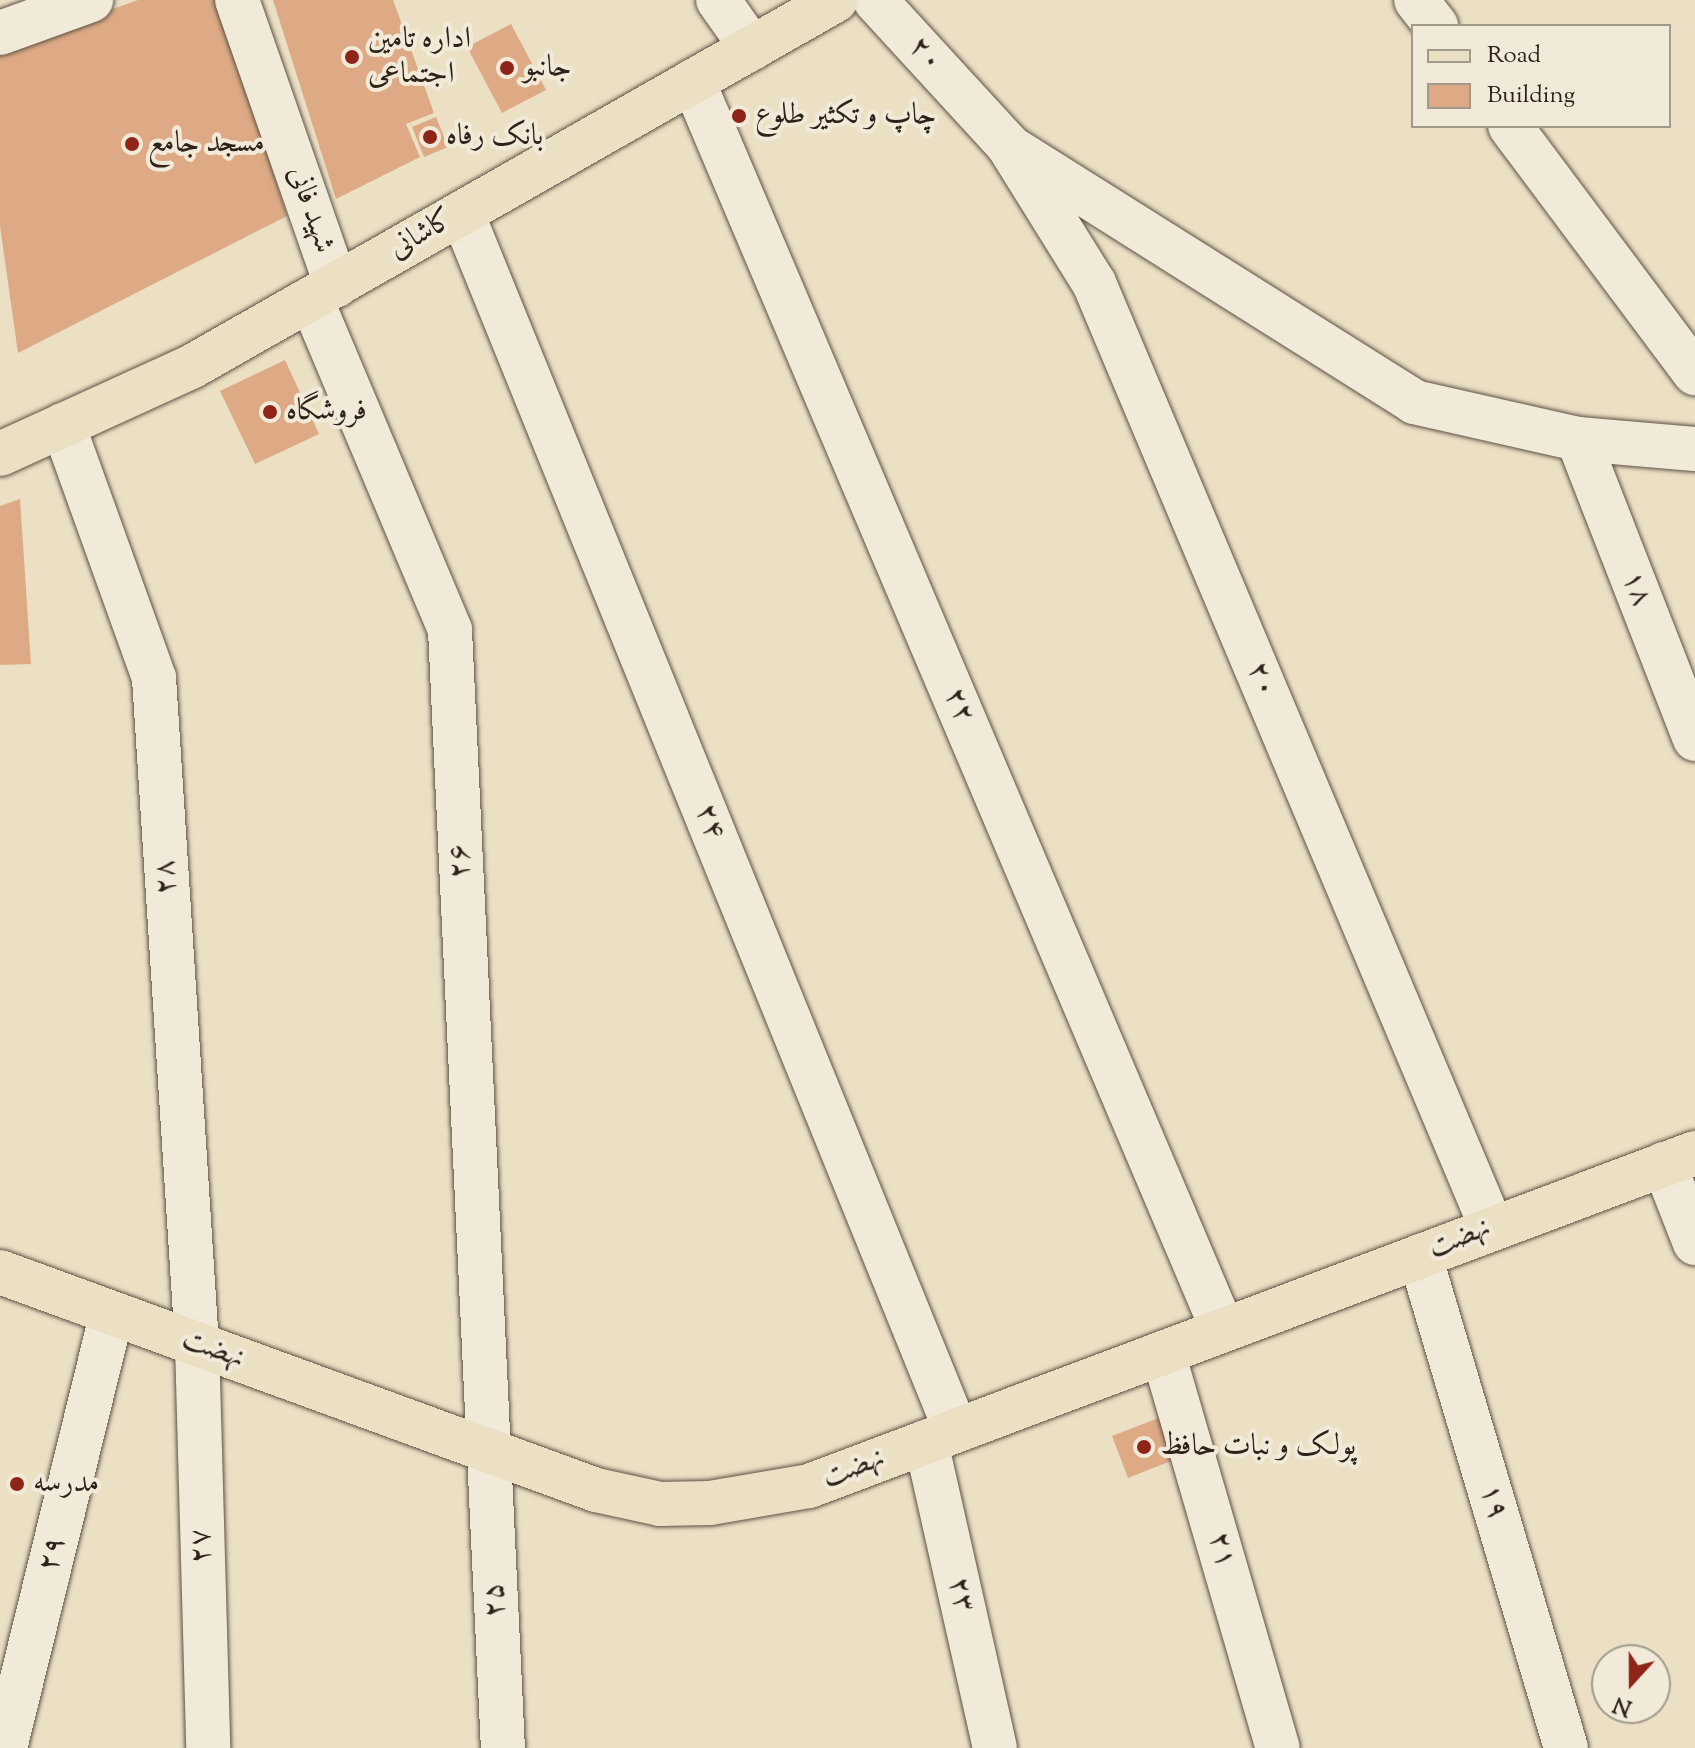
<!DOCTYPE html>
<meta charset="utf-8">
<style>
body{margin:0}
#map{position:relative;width:1695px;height:1748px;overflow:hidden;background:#ebdfc4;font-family:"Sorts Mill Goudy",Amiri,serif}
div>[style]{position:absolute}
.building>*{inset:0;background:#ddaa85}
.roads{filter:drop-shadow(0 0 2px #5c5244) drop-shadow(0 0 2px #5c5244)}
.minor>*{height:44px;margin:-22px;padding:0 22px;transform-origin:22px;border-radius:22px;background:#f2ead9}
.major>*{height:44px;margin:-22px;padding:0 22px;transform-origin:22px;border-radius:22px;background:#ebdfc4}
.dots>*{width:22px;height:22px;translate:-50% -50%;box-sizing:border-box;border:4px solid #f2ead9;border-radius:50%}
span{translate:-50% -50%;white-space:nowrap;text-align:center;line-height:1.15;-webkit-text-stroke:8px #f2ead9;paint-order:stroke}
.poi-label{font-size:30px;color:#2d2319}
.left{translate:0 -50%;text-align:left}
.street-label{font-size:30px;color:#2d2319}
.legend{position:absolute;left:1411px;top:24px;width:260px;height:104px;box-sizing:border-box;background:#f2ead9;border:2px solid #a39a8c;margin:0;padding:10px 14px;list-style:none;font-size:24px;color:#2d2319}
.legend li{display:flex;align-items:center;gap:16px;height:40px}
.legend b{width:40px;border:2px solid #a39a8c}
.north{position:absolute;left:1591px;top:1644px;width:80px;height:80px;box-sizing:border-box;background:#f2ead9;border:2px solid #a39a8c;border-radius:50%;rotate:201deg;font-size:22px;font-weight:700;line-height:32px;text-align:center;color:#2d2319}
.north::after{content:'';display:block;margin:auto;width:28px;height:36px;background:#8f2418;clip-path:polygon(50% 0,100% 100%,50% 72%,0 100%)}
</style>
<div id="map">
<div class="building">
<i style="clip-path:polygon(138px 0,219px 0,287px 216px,18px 353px,0 226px,0 49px)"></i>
<i style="clip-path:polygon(273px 0,393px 0,434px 113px,406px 124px,420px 157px,336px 199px)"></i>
<i style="clip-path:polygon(511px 24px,546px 90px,502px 113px,467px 47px)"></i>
<i style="clip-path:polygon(436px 117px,448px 147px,424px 157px,412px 127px)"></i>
<i style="clip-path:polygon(285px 360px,319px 434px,255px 464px,220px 391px)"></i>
<i style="clip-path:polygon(20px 499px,31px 664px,0 665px,0 506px)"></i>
<i style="clip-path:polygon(1161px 1417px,1176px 1459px,1128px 1478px,1112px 1436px)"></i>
</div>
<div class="roads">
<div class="minor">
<i style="left:237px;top:0;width:302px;rotate:70.8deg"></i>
<i style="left:718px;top:0;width:59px;rotate:54.7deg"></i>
<i style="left:875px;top:0;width:197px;rotate:47.5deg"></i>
<i style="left:1008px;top:145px;width:163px;rotate:58.1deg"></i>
<i style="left:1094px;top:283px;width:1023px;rotate:67.17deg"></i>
<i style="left:1416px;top:0;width:33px;rotate:52deg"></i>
<i style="left:0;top:33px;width:97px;rotate:-19.9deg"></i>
<i style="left:693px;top:81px;width:1357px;rotate:67.01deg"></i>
<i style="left:1510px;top:126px;width:309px;rotate:53.2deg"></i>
<i style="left:1016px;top:151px;width:471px;rotate:32.2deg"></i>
<i style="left:1414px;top:402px;width:168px;rotate:12.7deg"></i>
<i style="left:1578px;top:439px;width:117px;rotate:4.9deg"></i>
<i style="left:462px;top:213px;width:1314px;rotate:67.92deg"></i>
<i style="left:311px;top:299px;width:359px;rotate:67.2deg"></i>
<i style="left:450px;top:630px;width:1119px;rotate:87.29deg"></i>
<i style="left:63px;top:425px;width:269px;rotate:70.2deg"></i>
<i style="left:154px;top:678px;width:667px;rotate:86.31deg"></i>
<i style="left:197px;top:1344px;width:404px;rotate:88.4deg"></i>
<i style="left:1578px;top:439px;width:322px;rotate:68.7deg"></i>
<i style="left:1664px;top:1164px;width:85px;rotate:68.6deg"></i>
<i style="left:1420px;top:1256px;width:513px;rotate:73.47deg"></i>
<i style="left:1163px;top:1353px;width:411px;rotate:73.8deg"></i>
<i style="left:926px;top:1442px;width:314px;rotate:77.3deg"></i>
<i style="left:5px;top:1748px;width:447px;rotate:-76.2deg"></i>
</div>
<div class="major">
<i style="left:0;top:454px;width:210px;rotate:-24.5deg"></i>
<i style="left:191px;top:367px;width:742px;rotate:-29.64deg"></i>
<i style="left:0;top:1272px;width:635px;rotate:20.09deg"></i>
<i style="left:596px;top:1490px;width:66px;rotate:12.3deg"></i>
<i style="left:660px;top:1504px;width:50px;rotate:-1.1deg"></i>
<i style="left:710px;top:1503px;width:100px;rotate:-9.7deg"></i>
<i style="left:809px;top:1486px;width:947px;rotate:-20.6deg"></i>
</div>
</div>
<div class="dots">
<i style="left:352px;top:57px;background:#8f2418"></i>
<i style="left:507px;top:68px;background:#8f2418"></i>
<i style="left:739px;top:116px;background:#8f2418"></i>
<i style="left:430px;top:137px;background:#8f2418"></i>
<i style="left:132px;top:144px;background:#8f2418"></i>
<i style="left:270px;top:412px;background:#8f2418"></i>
<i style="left:1144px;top:1447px;background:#8f2418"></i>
<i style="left:17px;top:1484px;background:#8f2418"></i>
</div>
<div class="poi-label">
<span class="left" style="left:368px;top:57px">اداره تامین<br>اجتماعی</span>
<span class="left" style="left:523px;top:68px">جانبو</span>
<span class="left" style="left:755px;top:116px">چاپ و تکثیر طلوع</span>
<span class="left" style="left:446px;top:137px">بانک رفاه</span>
<span class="left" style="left:148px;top:144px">مسجد جامع</span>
<span class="left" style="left:286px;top:412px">فروشگاه</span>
<span class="left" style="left:1160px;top:1447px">پولک و نبات حافظ</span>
<span class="left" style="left:33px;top:1484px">مدرسه</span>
</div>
<div class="street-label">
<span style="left:925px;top:55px;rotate:47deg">۲۰</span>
<span style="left:310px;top:210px;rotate:71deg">شهید فانی</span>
<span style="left:422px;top:235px;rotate:-30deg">کاشانی</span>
<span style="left:1636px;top:589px;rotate:69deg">۱۸</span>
<span style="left:1261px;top:680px;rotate:67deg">۲۰</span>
<span style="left:958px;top:706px;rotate:67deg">۲۲</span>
<span style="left:709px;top:822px;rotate:68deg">۲۴</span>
<span style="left:461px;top:861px;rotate:-93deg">۲۶</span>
<span style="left:167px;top:877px;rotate:-94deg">۲۸</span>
<span style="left:1460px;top:1239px;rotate:-22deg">نهضت</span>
<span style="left:213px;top:1350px;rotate:20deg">نهضت</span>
<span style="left:854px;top:1469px;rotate:-21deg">نهضت</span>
<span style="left:1493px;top:1502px;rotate:74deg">۱۹</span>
<span style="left:202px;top:1546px;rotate:-92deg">۲۷</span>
<span style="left:1221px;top:1550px;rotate:74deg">۲۱</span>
<span style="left:53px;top:1554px;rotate:-76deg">۲۹</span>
<span style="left:960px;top:1595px;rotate:77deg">۲۳</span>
<span style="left:496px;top:1600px;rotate:-93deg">۲۵</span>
</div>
<ul class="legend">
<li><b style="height:10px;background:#ebdfc4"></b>Road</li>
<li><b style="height:22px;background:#ddaa85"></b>Building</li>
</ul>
<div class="north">N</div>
</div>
